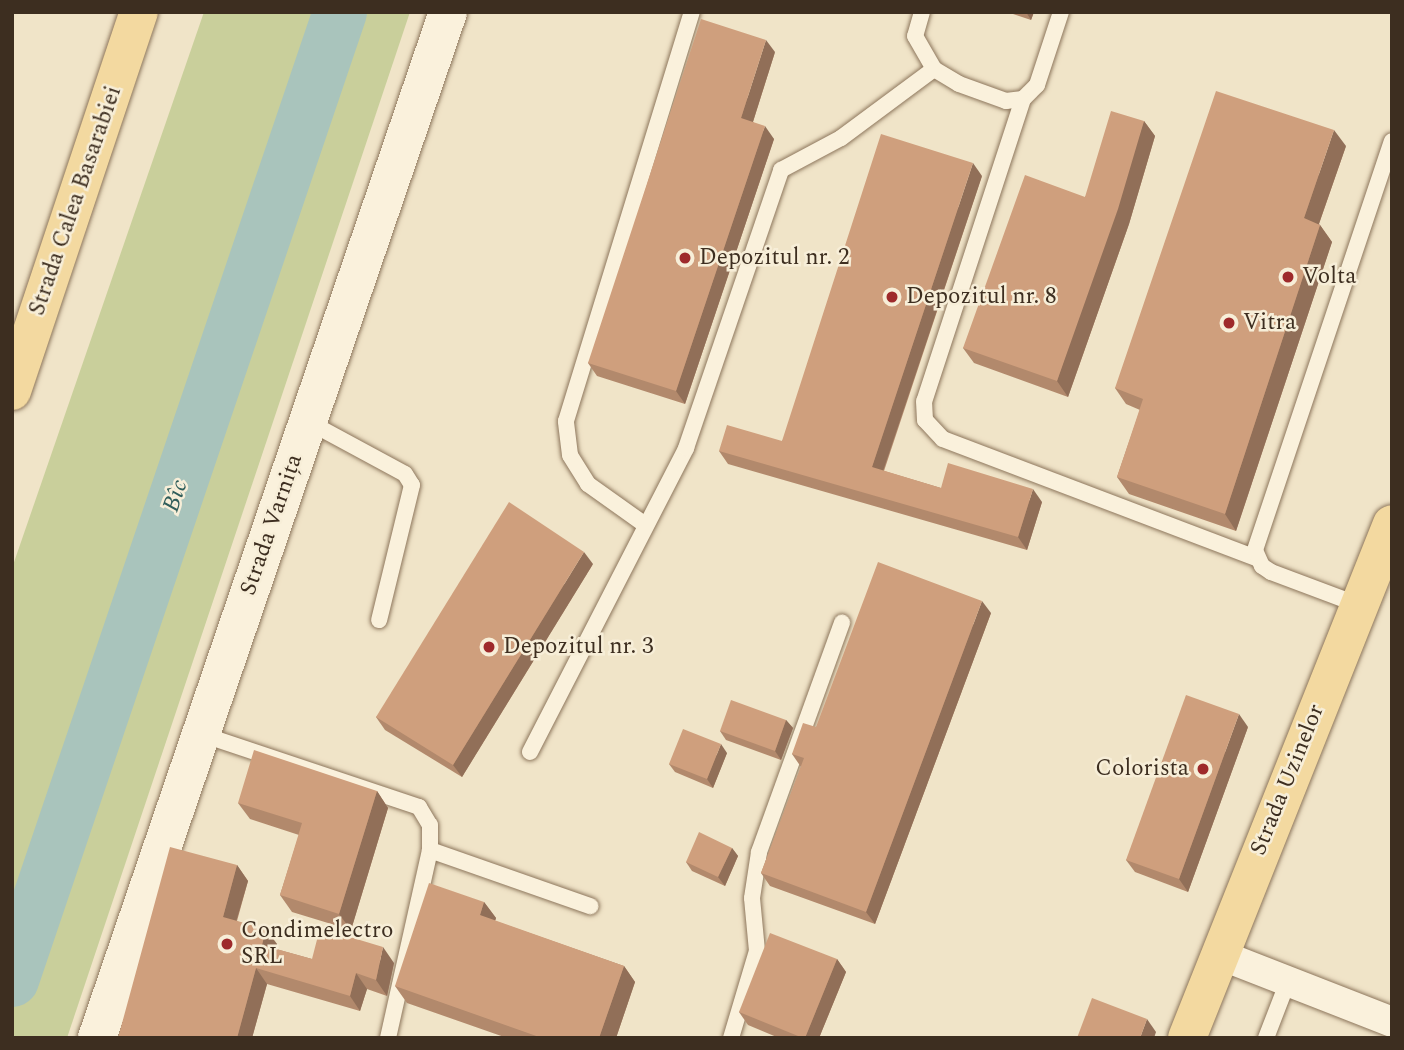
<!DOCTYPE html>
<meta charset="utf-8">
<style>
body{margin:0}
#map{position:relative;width:1404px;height:1050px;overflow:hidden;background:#f0e4c8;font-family:Spectral,serif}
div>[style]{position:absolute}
.green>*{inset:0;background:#c9cf9b}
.river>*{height:54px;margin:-27px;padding:0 27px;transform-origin:27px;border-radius:27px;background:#a9c4bc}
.roads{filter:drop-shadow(0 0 2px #8d765c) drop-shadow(0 0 2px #8d765c)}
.service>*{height:16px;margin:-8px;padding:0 8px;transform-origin:8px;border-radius:8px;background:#faf1dc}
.minor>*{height:30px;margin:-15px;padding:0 15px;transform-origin:15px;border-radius:15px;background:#faf1dc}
.tertiary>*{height:38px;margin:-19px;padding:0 19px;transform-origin:19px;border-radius:19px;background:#faf1dc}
.primary>*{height:38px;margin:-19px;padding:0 19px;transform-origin:19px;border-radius:19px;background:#f3d9a0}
.wall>*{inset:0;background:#b2896c}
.shaded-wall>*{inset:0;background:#916f58}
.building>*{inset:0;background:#cf9f7d}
.dots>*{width:19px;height:19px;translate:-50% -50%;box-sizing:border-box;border:4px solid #f7eed8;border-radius:50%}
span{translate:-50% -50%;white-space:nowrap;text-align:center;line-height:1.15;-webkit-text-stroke:5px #f7eed8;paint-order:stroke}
.street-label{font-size:23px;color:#3d2e20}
.poi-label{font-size:23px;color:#3d2e20}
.left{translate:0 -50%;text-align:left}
.right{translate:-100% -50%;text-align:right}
.water-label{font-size:24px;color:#2f5d5a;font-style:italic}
.frame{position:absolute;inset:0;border:14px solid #3d2e20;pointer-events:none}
</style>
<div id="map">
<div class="green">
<i style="clip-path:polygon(204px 12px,410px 12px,67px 1038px,12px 1038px,12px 568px)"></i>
</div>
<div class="river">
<i style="left:12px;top:980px;width:1022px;rotate:-71.28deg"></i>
</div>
<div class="roads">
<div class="service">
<i style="left:922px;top:12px;width:25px;rotate:106deg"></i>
<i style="left:915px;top:36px;width:38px;rotate:60deg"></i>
<i style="left:934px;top:69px;width:29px;rotate:31deg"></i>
<i style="left:959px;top:84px;width:50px;rotate:19.9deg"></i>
<i style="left:1006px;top:101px;width:17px;rotate:-7deg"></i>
<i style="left:1023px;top:99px;width:20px;rotate:-45deg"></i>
<i style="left:1037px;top:85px;width:77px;rotate:-71.8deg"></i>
<i style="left:1023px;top:99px;width:318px;rotate:108.1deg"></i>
<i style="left:924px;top:401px;width:19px;rotate:87deg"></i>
<i style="left:925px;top:420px;width:26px;rotate:47deg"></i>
<i style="left:943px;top:439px;width:336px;rotate:20.8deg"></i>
<i style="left:307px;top:421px;width:111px;rotate:28.4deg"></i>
<i style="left:405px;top:474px;width:13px;rotate:58deg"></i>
<i style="left:412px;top:485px;width:139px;rotate:103.7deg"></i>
<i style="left:644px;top:524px;width:69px;rotate:-144.5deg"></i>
<i style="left:588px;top:484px;width:34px;rotate:-122deg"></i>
<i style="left:570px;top:455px;width:34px;rotate:-97deg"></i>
<i style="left:566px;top:421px;width:428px;rotate:-72.9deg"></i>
<i style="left:1359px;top:605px;width:94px;rotate:-159.4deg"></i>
<i style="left:1271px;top:572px;width:11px;rotate:-146deg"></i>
<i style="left:1262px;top:566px;width:17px;rotate:-114deg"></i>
<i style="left:1255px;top:550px;width:431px;rotate:-71.5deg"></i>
<i style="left:201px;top:734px;width:230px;rotate:18.5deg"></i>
<i style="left:419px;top:807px;width:21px;rotate:59deg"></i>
<i style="left:430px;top:825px;width:25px;rotate:90deg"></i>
<i style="left:430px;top:850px;width:193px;rotate:102.6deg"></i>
<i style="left:530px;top:752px;width:342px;rotate:-62.8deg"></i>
<i style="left:686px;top:448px;width:294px;rotate:-71.1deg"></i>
<i style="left:781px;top:170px;width:68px;rotate:-28.1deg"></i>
<i style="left:841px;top:138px;width:116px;rotate:-36.6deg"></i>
<i style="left:430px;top:850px;width:170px;rotate:19.3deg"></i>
<i style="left:731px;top:1038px;width:91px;rotate:-73.4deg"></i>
<i style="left:757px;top:951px;width:53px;rotate:-95.4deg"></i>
<i style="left:752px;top:898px;width:47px;rotate:-81.3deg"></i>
<i style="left:759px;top:852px;width:244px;rotate:-70.1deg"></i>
<i style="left:1266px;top:1038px;width:61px;rotate:-68.9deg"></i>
</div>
<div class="minor">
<i style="left:1218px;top:954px;width:187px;rotate:21.3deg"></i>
</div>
<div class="tertiary">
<i style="left:97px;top:1038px;width:1084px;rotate:-71.11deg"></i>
</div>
<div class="primary">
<i style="left:12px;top:391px;width:400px;rotate:-71.5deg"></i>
<i style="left:1187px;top:1038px;width:553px;rotate:-68.26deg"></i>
</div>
</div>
<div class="wall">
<i style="clip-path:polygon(1007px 12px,1034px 12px,1031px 20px)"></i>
<i style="clip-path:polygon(775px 52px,753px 122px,774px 139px,685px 404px,597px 376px,588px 363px)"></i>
<i style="clip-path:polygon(1144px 121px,1155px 136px,1129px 224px,1068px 397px,974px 363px,963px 348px,1085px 197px)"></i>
<i style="clip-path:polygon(1346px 146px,1319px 224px,1320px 225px,1332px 242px,1236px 531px,1129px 494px,1117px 477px,1140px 410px,1126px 404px,1115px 388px)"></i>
<i style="clip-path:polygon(982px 176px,884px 471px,941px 488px,1042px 502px,1027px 550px,728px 464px,719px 451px,782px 441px)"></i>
<i style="clip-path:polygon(593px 564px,462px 777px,385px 730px,376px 717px)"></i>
<i style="clip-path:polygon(991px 613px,875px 924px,770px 886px,761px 873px,801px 767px,792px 754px,816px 727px)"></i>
<i style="clip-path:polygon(786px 720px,793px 728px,781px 760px,726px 740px,720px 731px)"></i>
<i style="clip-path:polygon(1248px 727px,1188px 892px,1135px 872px,1126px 860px)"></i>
<i style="clip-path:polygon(727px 753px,713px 788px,675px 772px,669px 764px)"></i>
<i style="clip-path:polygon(377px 791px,388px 808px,351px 930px,292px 912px,280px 895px,299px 835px,250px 819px,238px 803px)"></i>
<i style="clip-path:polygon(732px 848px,738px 856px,725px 886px,692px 871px,686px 862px)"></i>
<i style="clip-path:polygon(237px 865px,248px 881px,237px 921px,277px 944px,276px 949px,312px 959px,394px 963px,387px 996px,367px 989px,360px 1011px,267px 984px,252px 1038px,118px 1038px)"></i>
<i style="clip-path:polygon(484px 902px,496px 918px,495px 921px,624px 966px,635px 982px,616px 1038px,507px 1038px,407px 1003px,395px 986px)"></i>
<i style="clip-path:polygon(837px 959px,846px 972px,819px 1038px,779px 1038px,748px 1025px,739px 1012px)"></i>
</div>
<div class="shaded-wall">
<i style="clip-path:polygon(1026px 12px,1034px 12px,1031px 20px)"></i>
<i style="clip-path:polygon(766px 40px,775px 52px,750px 131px,741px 118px)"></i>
<i style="clip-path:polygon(1144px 121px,1155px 136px,1129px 224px,1068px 397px,1057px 381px)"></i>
<i style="clip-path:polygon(765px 126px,774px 139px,685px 404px,676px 391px)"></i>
<i style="clip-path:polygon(1334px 130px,1346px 146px,1315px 235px,1304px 218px)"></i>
<i style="clip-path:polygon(973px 163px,982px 176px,880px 480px,872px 467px)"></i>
<i style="clip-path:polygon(1320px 225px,1332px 242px,1236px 531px,1225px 514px)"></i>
<i style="clip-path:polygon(1033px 489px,1042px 502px,1027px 550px,1018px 537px)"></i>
<i style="clip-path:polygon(584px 552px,593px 564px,462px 777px,453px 765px)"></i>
<i style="clip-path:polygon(982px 601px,991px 613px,875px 924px,866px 912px)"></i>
<i style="clip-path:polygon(1239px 714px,1248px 727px,1188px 892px,1179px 879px)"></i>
<i style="clip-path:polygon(786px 720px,793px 728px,781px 760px,775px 751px)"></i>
<i style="clip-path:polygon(721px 744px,727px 753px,713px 788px,707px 779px)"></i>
<i style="clip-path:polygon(377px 791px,388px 808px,351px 930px,339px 914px)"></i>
<i style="clip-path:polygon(732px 848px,738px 856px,725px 886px,718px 877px)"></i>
<i style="clip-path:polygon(237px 865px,248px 881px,233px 932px,223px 917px)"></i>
<i style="clip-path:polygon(484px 902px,496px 918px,491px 932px,480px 915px)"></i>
<i style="clip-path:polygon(266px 929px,277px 944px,273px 961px,262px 945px)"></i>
<i style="clip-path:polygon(383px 947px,394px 963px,387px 996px,376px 980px)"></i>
<i style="clip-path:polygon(837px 959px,846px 972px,819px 1038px,805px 1038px)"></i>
<i style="clip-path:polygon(624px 966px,635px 982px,616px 1038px,599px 1038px)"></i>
<i style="clip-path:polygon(256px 968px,267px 984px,252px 1038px,237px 1038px)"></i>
<i style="clip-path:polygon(356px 973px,367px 989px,360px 1011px,350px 996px)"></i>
<i style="clip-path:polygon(1147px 1019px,1156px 1032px,1154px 1038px,1140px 1038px)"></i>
</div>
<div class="building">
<i style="clip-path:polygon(701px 19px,766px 40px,741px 118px,765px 126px,676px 391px,588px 363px)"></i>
<i style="clip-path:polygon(1216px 91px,1334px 130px,1304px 218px,1320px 225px,1225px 514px,1117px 477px,1143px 399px,1115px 388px)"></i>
<i style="clip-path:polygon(1111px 111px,1144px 121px,1118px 209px,1057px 381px,963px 348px,1025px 175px,1085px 197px)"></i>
<i style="clip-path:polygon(881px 134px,973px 163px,872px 467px,941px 488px,948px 463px,1033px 489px,1018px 537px,719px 451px,727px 425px,782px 441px)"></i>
<i style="clip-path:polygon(509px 502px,584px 552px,453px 765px,376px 717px)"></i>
<i style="clip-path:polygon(878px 562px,982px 601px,866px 912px,761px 873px,804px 758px,792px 754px,803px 723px,816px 727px)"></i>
<i style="clip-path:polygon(1186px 695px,1239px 714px,1179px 879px,1126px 860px)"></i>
<i style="clip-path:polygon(731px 700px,786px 720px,775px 751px,720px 731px)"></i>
<i style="clip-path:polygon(683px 729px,721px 744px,707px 779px,669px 764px)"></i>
<i style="clip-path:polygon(254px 750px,377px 791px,339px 914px,280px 895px,302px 823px,238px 803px)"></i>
<i style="clip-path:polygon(699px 832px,732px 848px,718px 877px,686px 862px)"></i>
<i style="clip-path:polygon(170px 847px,237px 865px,223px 917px,266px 929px,262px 945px,312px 959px,320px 928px,383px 947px,376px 980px,356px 973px,350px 996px,256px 968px,237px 1038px,118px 1038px)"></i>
<i style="clip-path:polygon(429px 883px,484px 902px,480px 915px,624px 966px,599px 1038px,542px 1038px,395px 986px)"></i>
<i style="clip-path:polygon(770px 933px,837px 959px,805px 1038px,803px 1038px,739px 1012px)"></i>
<i style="clip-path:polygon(1092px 998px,1147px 1019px,1140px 1038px,1077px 1038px)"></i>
</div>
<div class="dots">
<i style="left:685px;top:258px;background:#9e2a2b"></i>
<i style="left:1288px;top:277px;background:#9e2a2b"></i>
<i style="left:892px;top:297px;background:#9e2a2b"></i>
<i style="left:1229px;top:323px;background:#9e2a2b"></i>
<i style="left:489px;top:647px;background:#9e2a2b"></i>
<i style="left:1203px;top:769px;background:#9e2a2b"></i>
<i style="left:227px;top:944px;background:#9e2a2b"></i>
</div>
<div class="street-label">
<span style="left:76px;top:201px;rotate:-71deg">Strada Calea Basarabiei</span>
<span style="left:272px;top:525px;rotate:-71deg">Strada Varnița</span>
<span style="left:1288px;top:780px;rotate:-68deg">Strada Uzinelor</span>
</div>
<div class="poi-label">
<span class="left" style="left:699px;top:258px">Depozitul nr. 2</span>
<span class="left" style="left:1302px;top:277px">Volta</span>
<span class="left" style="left:906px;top:297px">Depozitul nr. 8</span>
<span class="left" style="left:1243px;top:323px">Vitra</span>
<span class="left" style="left:503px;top:647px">Depozitul nr. 3</span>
<span class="right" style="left:1189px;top:769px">Colorista</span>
<span class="left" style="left:241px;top:944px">Condimelectro<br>SRL</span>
</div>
<div class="water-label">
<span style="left:176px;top:496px;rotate:-71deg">Bîc</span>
</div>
<div class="frame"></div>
</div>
